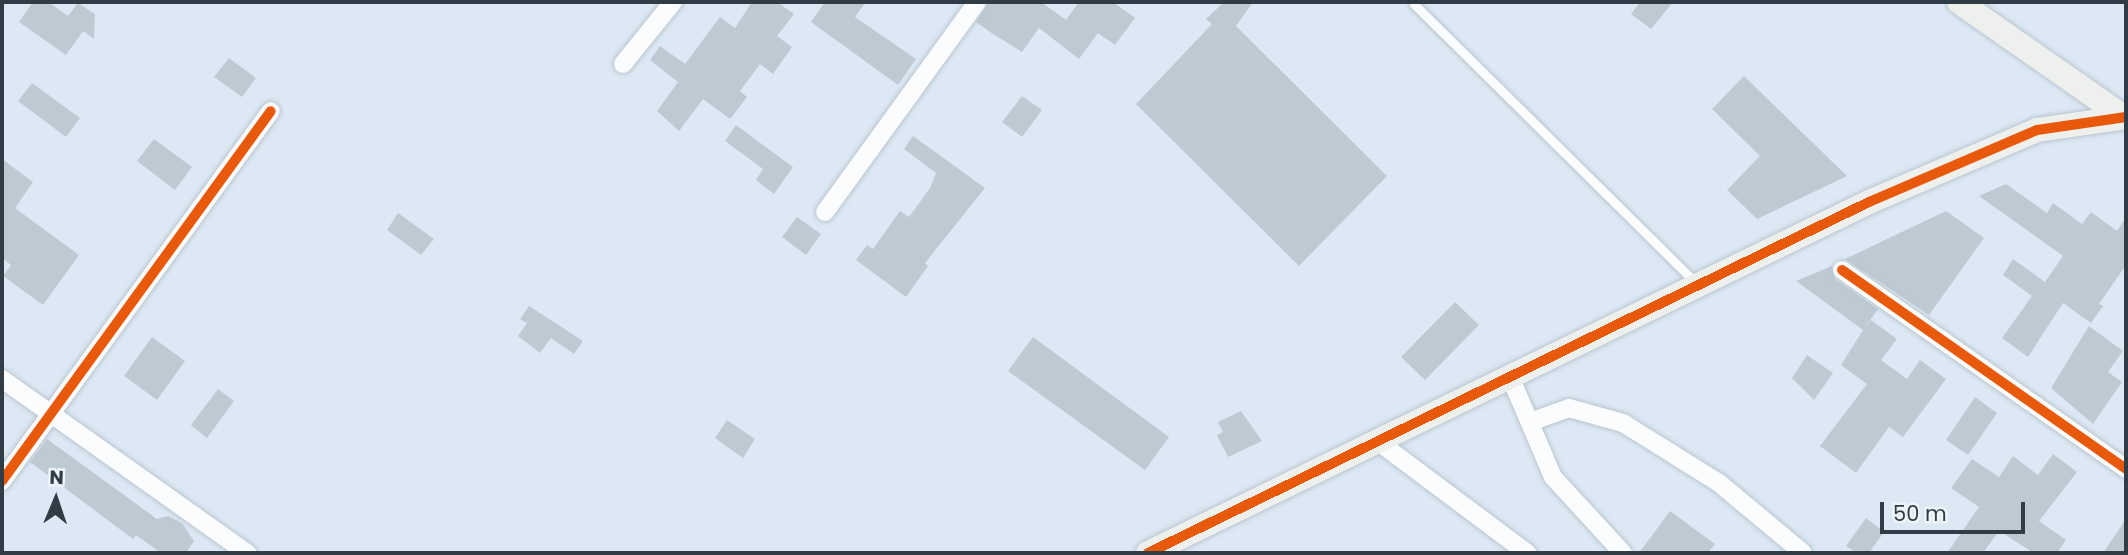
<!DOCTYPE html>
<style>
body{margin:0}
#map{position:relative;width:2128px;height:555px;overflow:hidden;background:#dce9f4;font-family:Poppins,sans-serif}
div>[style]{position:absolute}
.building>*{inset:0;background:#bdcad4}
.roads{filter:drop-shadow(0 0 2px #bac5cf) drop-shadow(0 0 2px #bac5cf)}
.lane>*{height:9px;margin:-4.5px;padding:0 4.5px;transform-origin:4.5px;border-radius:4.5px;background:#fafcfd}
.street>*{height:18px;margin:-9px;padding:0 9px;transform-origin:9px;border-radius:9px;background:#fafcfd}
.secondary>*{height:24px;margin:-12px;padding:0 12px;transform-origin:12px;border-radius:12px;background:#eef0ee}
.cycleway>*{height:10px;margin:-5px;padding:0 5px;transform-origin:5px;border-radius:5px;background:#e8590c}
span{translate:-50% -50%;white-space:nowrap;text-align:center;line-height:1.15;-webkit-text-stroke:5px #eef4f9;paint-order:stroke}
.frame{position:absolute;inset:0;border:4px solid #303d47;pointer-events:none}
.north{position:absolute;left:21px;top:464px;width:70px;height:70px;-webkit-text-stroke:5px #eef4f9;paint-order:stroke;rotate:2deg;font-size:19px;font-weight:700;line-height:28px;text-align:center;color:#303d47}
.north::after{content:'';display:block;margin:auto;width:24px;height:32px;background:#303d47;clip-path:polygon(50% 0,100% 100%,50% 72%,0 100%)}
.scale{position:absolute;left:1880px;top:502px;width:145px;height:32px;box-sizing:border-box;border:4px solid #303d47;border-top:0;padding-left:9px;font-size:21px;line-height:24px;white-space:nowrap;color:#303d47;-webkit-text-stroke:5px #eef4f9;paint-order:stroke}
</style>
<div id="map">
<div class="building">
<i style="clip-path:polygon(33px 2px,48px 2px,68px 16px,78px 3px,95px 14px,94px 39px,83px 31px,66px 55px,19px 22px)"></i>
<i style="clip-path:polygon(752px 2px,777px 2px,794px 14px,777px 36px,792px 47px,773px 74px,760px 64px,740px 91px,747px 97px,730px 119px,703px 99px,679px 131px,657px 111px,678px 82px,650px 60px,660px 46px,685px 64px,720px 17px,735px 28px)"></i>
<i style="clip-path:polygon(825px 2px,866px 2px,855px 17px,916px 59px,898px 85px,811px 22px)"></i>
<i style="clip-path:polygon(989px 2px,1041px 2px,1066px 20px,1079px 2px,1113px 2px,1135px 18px,1115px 45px,1098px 33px,1079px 59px,1039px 28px,1022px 52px,990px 32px,976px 22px)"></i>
<i style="clip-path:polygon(1224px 2px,1253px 2px,1236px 26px,1387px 176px,1299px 266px,1136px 104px,1212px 24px,1206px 19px)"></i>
<i style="clip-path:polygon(1640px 2px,1673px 2px,1651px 29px,1631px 14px)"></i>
<i style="clip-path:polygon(229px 58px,256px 78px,242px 97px,214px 77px)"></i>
<i style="clip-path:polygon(1744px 76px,1847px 176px,1757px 219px,1727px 190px,1760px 156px,1712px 109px)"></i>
<i style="clip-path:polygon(32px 83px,80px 118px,66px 137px,18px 101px)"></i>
<i style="clip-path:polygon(1022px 96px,1042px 110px,1022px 137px,1002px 122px)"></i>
<i style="clip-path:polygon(736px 125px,793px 167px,774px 194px,756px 180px,763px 169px,725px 141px)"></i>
<i style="clip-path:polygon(913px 136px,985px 188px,925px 263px,928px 266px,906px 297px,856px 260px,867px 245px,873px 249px,900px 211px,909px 217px,930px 188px,936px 173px,904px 149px)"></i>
<i style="clip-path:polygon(154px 139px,192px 167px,175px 190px,137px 161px)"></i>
<i style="clip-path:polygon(2px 159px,33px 182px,15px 208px,79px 255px,43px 305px,3px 276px,11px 265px,2px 258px)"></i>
<i style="clip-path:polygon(2006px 184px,2047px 213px,2053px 203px,2082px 224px,2091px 212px,2117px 231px,2126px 217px,2126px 265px,2099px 304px,2103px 306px,2091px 323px,2063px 303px,2028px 357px,2002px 338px,2032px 296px,2003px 275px,2013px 259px,2045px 282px,2063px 256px,1979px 196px)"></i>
<i style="clip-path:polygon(1946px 211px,1984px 238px,1929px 315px,1845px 259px)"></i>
<i style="clip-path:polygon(398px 213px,434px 239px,421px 255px,387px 230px)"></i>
<i style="clip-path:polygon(797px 217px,821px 234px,806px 255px,782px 237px)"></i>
<i style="clip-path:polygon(1832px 266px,1835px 279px,1878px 309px,1863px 330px,1871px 320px,1897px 339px,1881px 360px,1907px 379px,1920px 360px,1946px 379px,1903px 437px,1889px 427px,1856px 473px,1820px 446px,1867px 384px,1841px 365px,1863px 330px,1796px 281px)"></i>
<i style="clip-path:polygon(1455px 302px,1479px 325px,1425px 380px,1401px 357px)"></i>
<i style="clip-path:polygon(529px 306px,583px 341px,574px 354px,551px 338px,540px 353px,518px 336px,527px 323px,520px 319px)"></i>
<i style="clip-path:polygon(2089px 326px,2123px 351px,2108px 372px,2122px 382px,2093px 424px,2051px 388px)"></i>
<i style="clip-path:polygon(152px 337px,185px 361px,157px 400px,124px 376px)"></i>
<i style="clip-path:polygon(1033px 337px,1169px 437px,1145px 470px,1008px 371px)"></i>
<i style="clip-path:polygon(1807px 355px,1833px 373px,1814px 400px,1792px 378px)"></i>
<i style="clip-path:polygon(218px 389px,234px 401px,207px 438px,191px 425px)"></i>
<i style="clip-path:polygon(1975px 397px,1997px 413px,1968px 455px,1946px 440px)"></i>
<i style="clip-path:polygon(1241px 411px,1262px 441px,1228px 457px,1217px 435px,1223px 432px,1218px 422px)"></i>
<i style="clip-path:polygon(727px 420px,755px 439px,743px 458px,715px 438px)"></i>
<i style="clip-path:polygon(47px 439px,157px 519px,168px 516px,182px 523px,194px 541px,186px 553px,161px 553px,136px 535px,133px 539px,30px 462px)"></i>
<i style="clip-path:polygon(2053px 454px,2077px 472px,2039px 521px,2066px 540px,2057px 553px,2034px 553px,1999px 531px,1983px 553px,1947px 553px,1979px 507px,1951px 488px,1972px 459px,1999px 477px,2013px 456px,2038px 475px)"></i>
<i style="clip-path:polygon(1670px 511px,1715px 544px,1708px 553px,1639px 553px)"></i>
<i style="clip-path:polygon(1866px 518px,1884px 532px,1869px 553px,1857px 553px,1846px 546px)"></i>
<i style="clip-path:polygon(2126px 519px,2126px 553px,2103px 553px)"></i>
</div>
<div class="roads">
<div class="lane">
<i style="left:1414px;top:4px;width:397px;rotate:44.7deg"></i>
</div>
<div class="street">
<i style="left:623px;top:64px;width:80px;rotate:-51.1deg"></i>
<i style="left:825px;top:212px;width:259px;rotate:-54.1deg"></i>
<i style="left:1842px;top:270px;width:347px;rotate:35deg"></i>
<i style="left:2px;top:379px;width:301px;rotate:35.4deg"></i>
<i style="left:1512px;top:381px;width:104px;rotate:66.9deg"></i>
<i style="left:1553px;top:477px;width:103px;rotate:47.4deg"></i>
<i style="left:1530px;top:422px;width:41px;rotate:-19.7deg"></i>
<i style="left:1569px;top:408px;width:56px;rotate:15.5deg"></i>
<i style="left:1623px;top:423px;width:113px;rotate:32deg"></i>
<i style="left:1719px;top:483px;width:109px;rotate:39.8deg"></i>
<i style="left:1380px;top:443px;width:184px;rotate:36.8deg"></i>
<i style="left:2px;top:481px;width:457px;rotate:-54deg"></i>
</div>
<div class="secondary">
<i style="left:1959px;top:2px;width:201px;rotate:34.9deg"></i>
<i style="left:1148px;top:553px;width:802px;rotate:-25.96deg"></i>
<i style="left:1869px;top:202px;width:183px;rotate:-23.2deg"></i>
<i style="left:2037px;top:130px;width:90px;rotate:-8.3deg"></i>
</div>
</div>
<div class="cycleway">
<i style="left:1842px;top:270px;width:347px;rotate:35deg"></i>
<i style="left:2px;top:481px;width:457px;rotate:-54deg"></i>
<i style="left:1148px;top:553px;width:802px;rotate:-25.96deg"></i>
<i style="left:1869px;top:202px;width:183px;rotate:-23.2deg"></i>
<i style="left:2037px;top:130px;width:90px;rotate:-8.3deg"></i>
</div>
<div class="frame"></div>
<div class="north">N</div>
<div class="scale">50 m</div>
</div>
